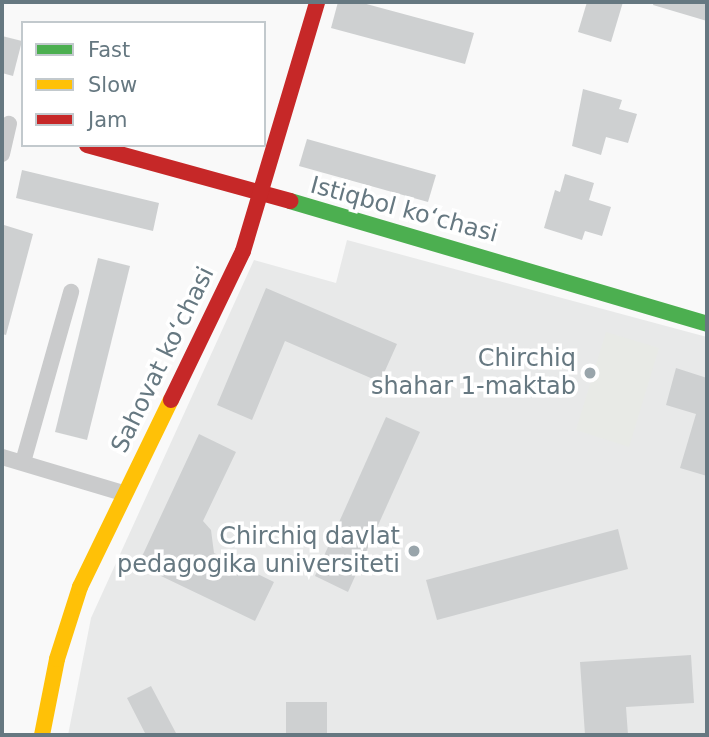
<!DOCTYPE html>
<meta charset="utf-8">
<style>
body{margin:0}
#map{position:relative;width:709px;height:737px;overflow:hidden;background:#f9f9f9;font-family:"DejaVu Sans",sans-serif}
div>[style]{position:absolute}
.built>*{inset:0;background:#e8e9e9}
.green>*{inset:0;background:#e8eae6}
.building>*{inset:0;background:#ced0d1}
.street>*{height:16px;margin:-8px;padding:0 8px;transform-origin:8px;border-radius:8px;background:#cacbcc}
.fast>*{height:16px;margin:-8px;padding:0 8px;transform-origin:8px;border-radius:8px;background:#4caf50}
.slow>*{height:16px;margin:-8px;padding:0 8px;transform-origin:8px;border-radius:8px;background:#ffc107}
.jam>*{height:16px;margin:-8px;padding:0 8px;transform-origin:8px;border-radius:8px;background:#c62828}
.dots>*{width:19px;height:19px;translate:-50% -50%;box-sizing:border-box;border:4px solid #fff;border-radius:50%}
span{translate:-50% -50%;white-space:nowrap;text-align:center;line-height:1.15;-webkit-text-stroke:7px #fff;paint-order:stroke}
.street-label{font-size:24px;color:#667881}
.poi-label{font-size:24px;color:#667881}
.right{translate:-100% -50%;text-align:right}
.frame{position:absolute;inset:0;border:4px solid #667881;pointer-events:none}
.legend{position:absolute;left:21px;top:21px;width:245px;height:126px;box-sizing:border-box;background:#fff;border:2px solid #c2c9cd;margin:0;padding:9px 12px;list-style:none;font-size:21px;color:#667881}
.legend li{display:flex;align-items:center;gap:14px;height:35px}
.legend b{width:35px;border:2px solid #c2c9cd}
</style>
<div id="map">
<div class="built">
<i style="clip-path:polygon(347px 240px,707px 337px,707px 735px,68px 735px,91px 618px,254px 260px,336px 283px)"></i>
</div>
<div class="green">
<i style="clip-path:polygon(606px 332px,659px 348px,629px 447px,576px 430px)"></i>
</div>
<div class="building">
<i style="clip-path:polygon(338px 2px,359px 2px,474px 33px,465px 64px,331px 28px)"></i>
<i style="clip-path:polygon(587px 2px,623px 2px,611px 42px,578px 32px)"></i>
<i style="clip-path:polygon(654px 2px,707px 2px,707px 21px,653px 5px)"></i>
<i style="clip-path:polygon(2px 36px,22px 41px,13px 76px,2px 73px)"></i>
<i style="clip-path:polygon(583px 89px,622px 100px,619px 109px,637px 114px,628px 143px,606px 137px,601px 155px,572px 146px)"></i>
<i style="clip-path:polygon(307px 139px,436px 175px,428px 202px,299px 166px)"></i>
<i style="clip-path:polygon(22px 170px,159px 203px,153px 231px,16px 198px)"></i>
<i style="clip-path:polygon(565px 174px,594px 183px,589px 200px,611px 207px,602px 236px,585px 231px,582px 240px,544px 228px,555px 190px,560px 192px)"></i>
<i style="clip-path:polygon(4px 225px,33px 234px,6px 335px,2px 334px)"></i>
<i style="clip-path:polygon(98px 258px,130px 266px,87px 440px,55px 432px)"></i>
<i style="clip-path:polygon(266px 288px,397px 344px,380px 382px,285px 341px,252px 420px,217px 405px)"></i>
<i style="clip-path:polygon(676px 368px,707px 378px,707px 476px,680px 468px,696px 414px,666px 405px)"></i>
<i style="clip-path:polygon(386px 417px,420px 432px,348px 592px,315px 576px)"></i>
<i style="clip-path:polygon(199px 434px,236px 452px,203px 521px,211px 530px,214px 553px,274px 582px,255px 621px,138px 565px)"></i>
<i style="clip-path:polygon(618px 529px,628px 569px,437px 620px,426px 580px)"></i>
<i style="clip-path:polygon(691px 655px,694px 703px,626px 707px,628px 735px,585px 735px,580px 662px)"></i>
<i style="clip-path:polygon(151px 686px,177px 735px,146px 735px,127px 698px)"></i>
<i style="clip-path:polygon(286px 702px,327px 702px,327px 735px,286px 735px)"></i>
</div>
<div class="street">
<i style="left:2px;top:154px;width:31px;rotate:-77deg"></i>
<i style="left:2px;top:457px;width:126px;rotate:16.6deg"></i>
<i style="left:23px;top:462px;width:177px;rotate:-74.2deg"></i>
</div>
<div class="fast">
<i style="left:290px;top:201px;width:435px;rotate:16.4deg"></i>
</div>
<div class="slow">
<i style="left:42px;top:735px;width:77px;rotate:-78.8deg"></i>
<i style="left:57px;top:659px;width:76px;rotate:-72.3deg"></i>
<i style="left:80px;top:587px;width:208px;rotate:-64.1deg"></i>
</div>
<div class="jam">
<i style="left:87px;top:145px;width:211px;rotate:15.4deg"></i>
<i style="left:171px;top:400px;width:165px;rotate:-64.2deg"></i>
<i style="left:243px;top:251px;width:260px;rotate:-73.4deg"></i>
</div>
<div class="dots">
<i style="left:590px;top:373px;background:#99a5ab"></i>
<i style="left:414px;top:551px;background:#99a5ab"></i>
</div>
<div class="street-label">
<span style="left:404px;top:210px;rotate:15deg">Istiqbol ko‘chasi</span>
<span style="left:163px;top:360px;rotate:-64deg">Sahovat ko‘chasi</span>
</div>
<div class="poi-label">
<span class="right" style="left:576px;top:373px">Chirchiq<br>shahar 1-maktab</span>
<span class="right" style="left:400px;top:551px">Chirchiq davlat<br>pedagogika universiteti</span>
</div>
<div class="frame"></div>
<ul class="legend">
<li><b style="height:9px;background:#4caf50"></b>Fast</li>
<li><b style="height:9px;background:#ffc107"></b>Slow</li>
<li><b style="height:9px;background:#c62828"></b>Jam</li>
</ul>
</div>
